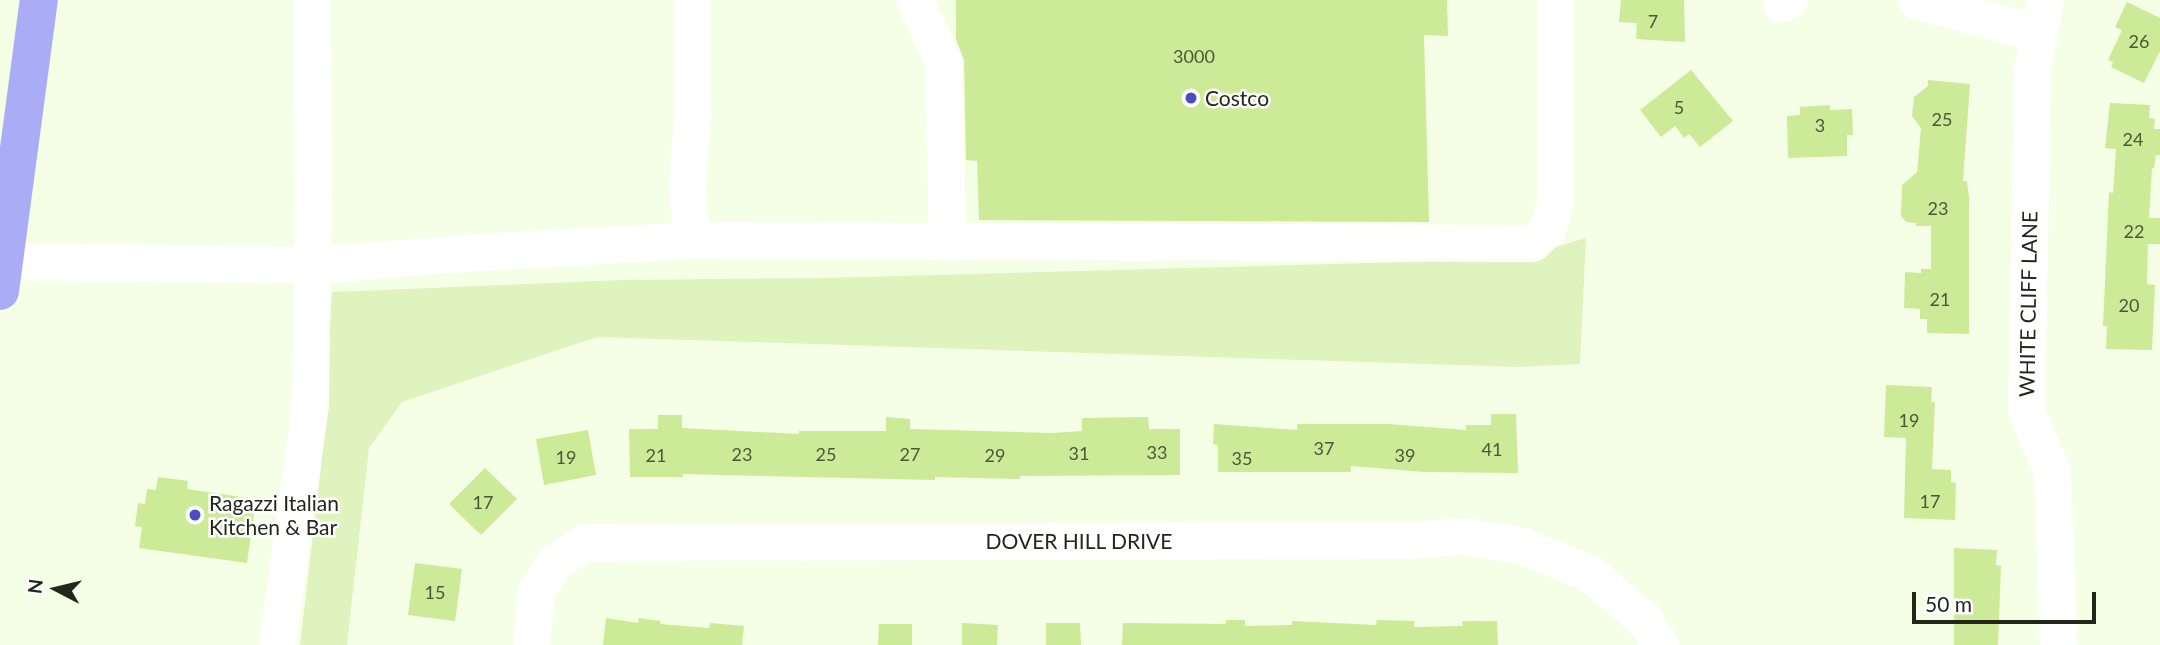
<!DOCTYPE html>
<style>
body{margin:0}
#map{position:relative;width:2160px;height:645px;overflow:hidden;background:#f5ffe6;font-family:Lato,sans-serif}
div>[style]{position:absolute}
.green>*{inset:0;background:#dff3be}
.building>*{inset:0;background:#ccea97}
.minor>*{height:37px;margin:-18.5px;padding:0 18.5px;transform-origin:18.5px;border-radius:18.5px;background:#fff}
.major>*{height:38px;margin:-19px;padding:0 19px;transform-origin:19px;border-radius:19px;background:#aaadf5}
.dots>*{width:19px;height:19px;translate:-50% -50%;box-sizing:border-box;border:4px solid #fff;border-radius:50%}
span{translate:-50% -50%;white-space:nowrap;text-align:center;line-height:1.15;-webkit-text-stroke:5px #fff;paint-order:stroke}
.number-label{font-size:18px;color:#4c573a}
.number-label span{-webkit-text-stroke-width:0}
.poi-label{font-size:21px;color:#22261b}
.left{translate:0 -50%;text-align:left}
.street-label{font-size:21px;color:#22261b}
.north{position:absolute;left:21px;top:554px;width:70px;height:70px;-webkit-text-stroke:5px #fff;paint-order:stroke;rotate:277deg;font-size:19px;font-weight:700;line-height:28px;text-align:center;color:#22261b}
.north::after{content:'';display:block;margin:auto;width:24px;height:32px;background:#22261b;clip-path:polygon(50% 0,100% 100%,50% 72%,0 100%)}
.scale{position:absolute;left:1912px;top:592px;width:184px;height:32px;box-sizing:border-box;border:4px solid #22261b;border-top:0;padding-left:9px;font-size:21px;line-height:24px;white-space:nowrap;color:#22261b;-webkit-text-stroke:5px #fff;paint-order:stroke}
</style>
<div id="map">
<div class="green">
<i style="clip-path:polygon(1586px 238px,1580px 364px,1519px 367px,597px 337px,402px 402px,369px 448px,347px 645px,300px 645px,320px 476px,332px 292px,622px 280px,824px 278px,1515px 259px)"></i>
</div>
<div class="building">
<i style="clip-path:polygon(956px 0,1447px 0,1448px 36px,1424px 35px,1429px 222px,979px 220px,977px 161px,966px 160px,964px 60px,956px 39px)"></i>
<i style="clip-path:polygon(1621px 0,1684px 0,1685px 42px,1636px 39px,1637px 23px,1619px 22px)"></i>
<i style="clip-path:polygon(2127px 2px,2160px 18px,2160px 51px,2144px 83px,2111px 67px,2113px 62px,2108px 60px,2122px 30px,2115px 27px)"></i>
<i style="clip-path:polygon(1691px 70px,1733px 121px,1700px 147px,1689px 134px,1684px 138px,1675px 126px,1661px 137px,1640px 110px)"></i>
<i style="clip-path:polygon(1928px 80px,1970px 84px,1963px 181px,1967px 181px,1969px 197px,1969px 334px,1927px 333px,1927px 319px,1920px 319px,1920px 309px,1904px 308px,1905px 272px,1921px 273px,1921px 269px,1931px 269px,1931px 226px,1916px 226px,1916px 223px,1906px 222px,1901px 216px,1902px 185px,1917px 172px,1921px 128px,1912px 116px,1914px 97px,1928px 86px)"></i>
<i style="clip-path:polygon(2110px 103px,2150px 105px,2149px 118px,2155px 119px,2154px 129px,2160px 129px,2160px 155px,2156px 155px,2154px 168px,2152px 168px,2149px 218px,2160px 218px,2160px 244px,2148px 244px,2147px 284px,2155px 285px,2152px 350px,2106px 349px,2107px 326px,2103px 326px,2109px 192px,2113px 193px,2116px 149px,2105px 148px)"></i>
<i style="clip-path:polygon(1830px 105px,1830px 110px,1852px 109px,1853px 135px,1847px 135px,1847px 156px,1788px 158px,1787px 116px,1800px 115px,1800px 107px)"></i>
<i style="clip-path:polygon(1886px 385px,1932px 387px,1931px 402px,1935px 402px,1932px 469px,1951px 470px,1951px 482px,1956px 483px,1955px 520px,1904px 518px,1906px 438px,1884px 437px)"></i>
<i style="clip-path:polygon(1491px 414px,1516px 414px,1518px 473px,1424px 472px,1351px 466px,1351px 472px,1218px 472px,1218px 445px,1213px 444px,1214px 424px,1297px 430px,1297px 424px,1388px 424px,1466px 430px,1466px 425px,1491px 425px)"></i>
<i style="clip-path:polygon(658px 415px,682px 415px,682px 428px,799px 434px,799px 431px,886px 431px,886px 417px,910px 419px,910px 429px,1053px 433px,1082px 431px,1082px 418px,1148px 417px,1149px 429px,1180px 429px,1180px 475px,1020px 476px,1020px 479px,935px 477px,935px 480px,683px 474px,683px 477px,630px 477px,629px 429px,658px 429px)"></i>
<i style="clip-path:polygon(588px 430px,596px 475px,544px 485px,536px 439px)"></i>
<i style="clip-path:polygon(485px 468px,517px 499px,481px 535px,449px 504px)"></i>
<i style="clip-path:polygon(158px 477px,188px 481px,187px 489px,256px 499px,247px 563px,139px 548px,142px 527px,135px 526px,138px 503px,145px 504px,147px 489px,156px 490px)"></i>
<i style="clip-path:polygon(1954px 548px,1997px 550px,1996px 565px,2001px 566px,1998px 645px,1954px 645px)"></i>
<i style="clip-path:polygon(415px 563px,462px 569px,455px 621px,408px 615px)"></i>
<i style="clip-path:polygon(606px 618px,638px 623px,639px 618px,661px 621px,660px 624px,709px 628px,710px 623px,744px 626px,742px 645px,603px 645px)"></i>
<i style="clip-path:polygon(1226px 620px,1245px 620px,1245px 626px,1292px 625px,1292px 621px,1376px 625px,1377px 620px,1414px 621px,1414px 627px,1463px 626px,1462px 621px,1497px 621px,1498px 645px,1122px 645px,1123px 623px,1226px 624px)"></i>
<i style="clip-path:polygon(962px 623px,998px 625px,997px 645px,962px 645px)"></i>
<i style="clip-path:polygon(1046px 623px,1080px 623px,1081px 645px,1046px 645px)"></i>
<i style="clip-path:polygon(879px 624px,912px 624px,912px 645px,878px 645px)"></i>
</div>
<div class="minor">
<i style="left:914px;top:0;width:67px;rotate:64.2deg"></i>
<i style="left:943px;top:60px;width:182px;rotate:88.7deg"></i>
<i style="left:1915px;top:0;width:126px;rotate:15.1deg"></i>
<i style="left:2045px;top:0;width:71px;rotate:100.5deg"></i>
<i style="left:2032px;top:70px;width:340px;rotate:91deg"></i>
<i style="left:2026px;top:410px;width:67px;rotate:67.2deg"></i>
<i style="left:2052px;top:472px;width:173px;rotate:88deg"></i>
<i style="left:1781px;top:3px;width:9px;rotate:-21deg"></i>
<i style="left:692px;top:240px;width:52px;rotate:-95.5deg"></i>
<i style="left:687px;top:188px;width:75px;rotate:-86.2deg"></i>
<i style="left:692px;top:113px;width:113px;rotate:-90deg"></i>
<i style="left:0;top:261px;width:313px;rotate:0.7deg"></i>
<i style="left:313px;top:265px;width:151px;rotate:-4.5deg"></i>
<i style="left:464px;top:253px;width:228px;rotate:-3.3deg"></i>
<i style="left:692px;top:240px;width:840px;rotate:0.2deg"></i>
<i style="left:1532px;top:243px;width:21px;rotate:-43deg"></i>
<i style="left:1547px;top:229px;width:26px;rotate:-72deg"></i>
<i style="left:1555px;top:204px;width:204px;rotate:-90deg"></i>
<i style="left:277px;top:645px;width:243px;rotate:-82.2deg"></i>
<i style="left:310px;top:404px;width:209px;rotate:-89.2deg"></i>
<i style="left:313px;top:195px;width:195px;rotate:-90.6deg"></i>
<i style="left:531px;top:645px;width:54px;rotate:-84.7deg"></i>
<i style="left:536px;top:591px;width:36px;rotate:-58deg"></i>
<i style="left:555px;top:561px;width:36px;rotate:-32deg"></i>
<i style="left:585px;top:542px;width:823px;rotate:-0.14deg"></i>
<i style="left:1408px;top:540px;width:57px;rotate:-4deg"></i>
<i style="left:1465px;top:536px;width:60px;rotate:9.6deg"></i>
<i style="left:1524px;top:546px;width:73px;rotate:22.7deg"></i>
<i style="left:1591px;top:574px;width:72px;rotate:41deg"></i>
<i style="left:1645px;top:621px;width:28px;rotate:58deg"></i>
</div>
<div class="major">
<i style="left:0;top:291px;width:294px;rotate:-82.4deg"></i>
</div>
<div class="dots">
<i style="left:1191px;top:98px;background:#4d4bc2"></i>
<i style="left:195px;top:515px;background:#4d4bc2"></i>
</div>
<div class="number-label">
<span style="left:1653px;top:21px">7</span>
<span style="left:2139px;top:41px">26</span>
<span style="left:1194px;top:56px">3000</span>
<span style="left:1679px;top:107px">5</span>
<span style="left:1942px;top:119px">25</span>
<span style="left:1820px;top:125px">3</span>
<span style="left:2133px;top:139px">24</span>
<span style="left:1938px;top:208px">23</span>
<span style="left:2134px;top:231px">22</span>
<span style="left:1940px;top:299px">21</span>
<span style="left:2129px;top:305px">20</span>
<span style="left:1909px;top:420px">19</span>
<span style="left:1324px;top:448px">37</span>
<span style="left:1492px;top:449px">41</span>
<span style="left:1157px;top:452px">33</span>
<span style="left:1079px;top:453px">31</span>
<span style="left:742px;top:454px">23</span>
<span style="left:826px;top:454px">25</span>
<span style="left:910px;top:454px">27</span>
<span style="left:656px;top:455px">21</span>
<span style="left:995px;top:455px">29</span>
<span style="left:1405px;top:455px">39</span>
<span style="left:566px;top:457px">19</span>
<span style="left:1242px;top:458px">35</span>
<span style="left:1930px;top:501px">17</span>
<span style="left:483px;top:502px">17</span>
<span style="left:435px;top:592px">15</span>
</div>
<div class="poi-label">
<span class="left" style="left:1205px;top:98px">Costco</span>
<span class="left" style="left:209px;top:515px">Ragazzi Italian<br>Kitchen &amp; Bar</span>
</div>
<div class="street-label">
<span style="left:2028px;top:304px;rotate:-89deg">WHITE CLIFF LANE</span>
<span style="left:1079px;top:541px">DOVER HILL DRIVE</span>
</div>
<div class="north">N</div>
<div class="scale">50 m</div>
</div>
